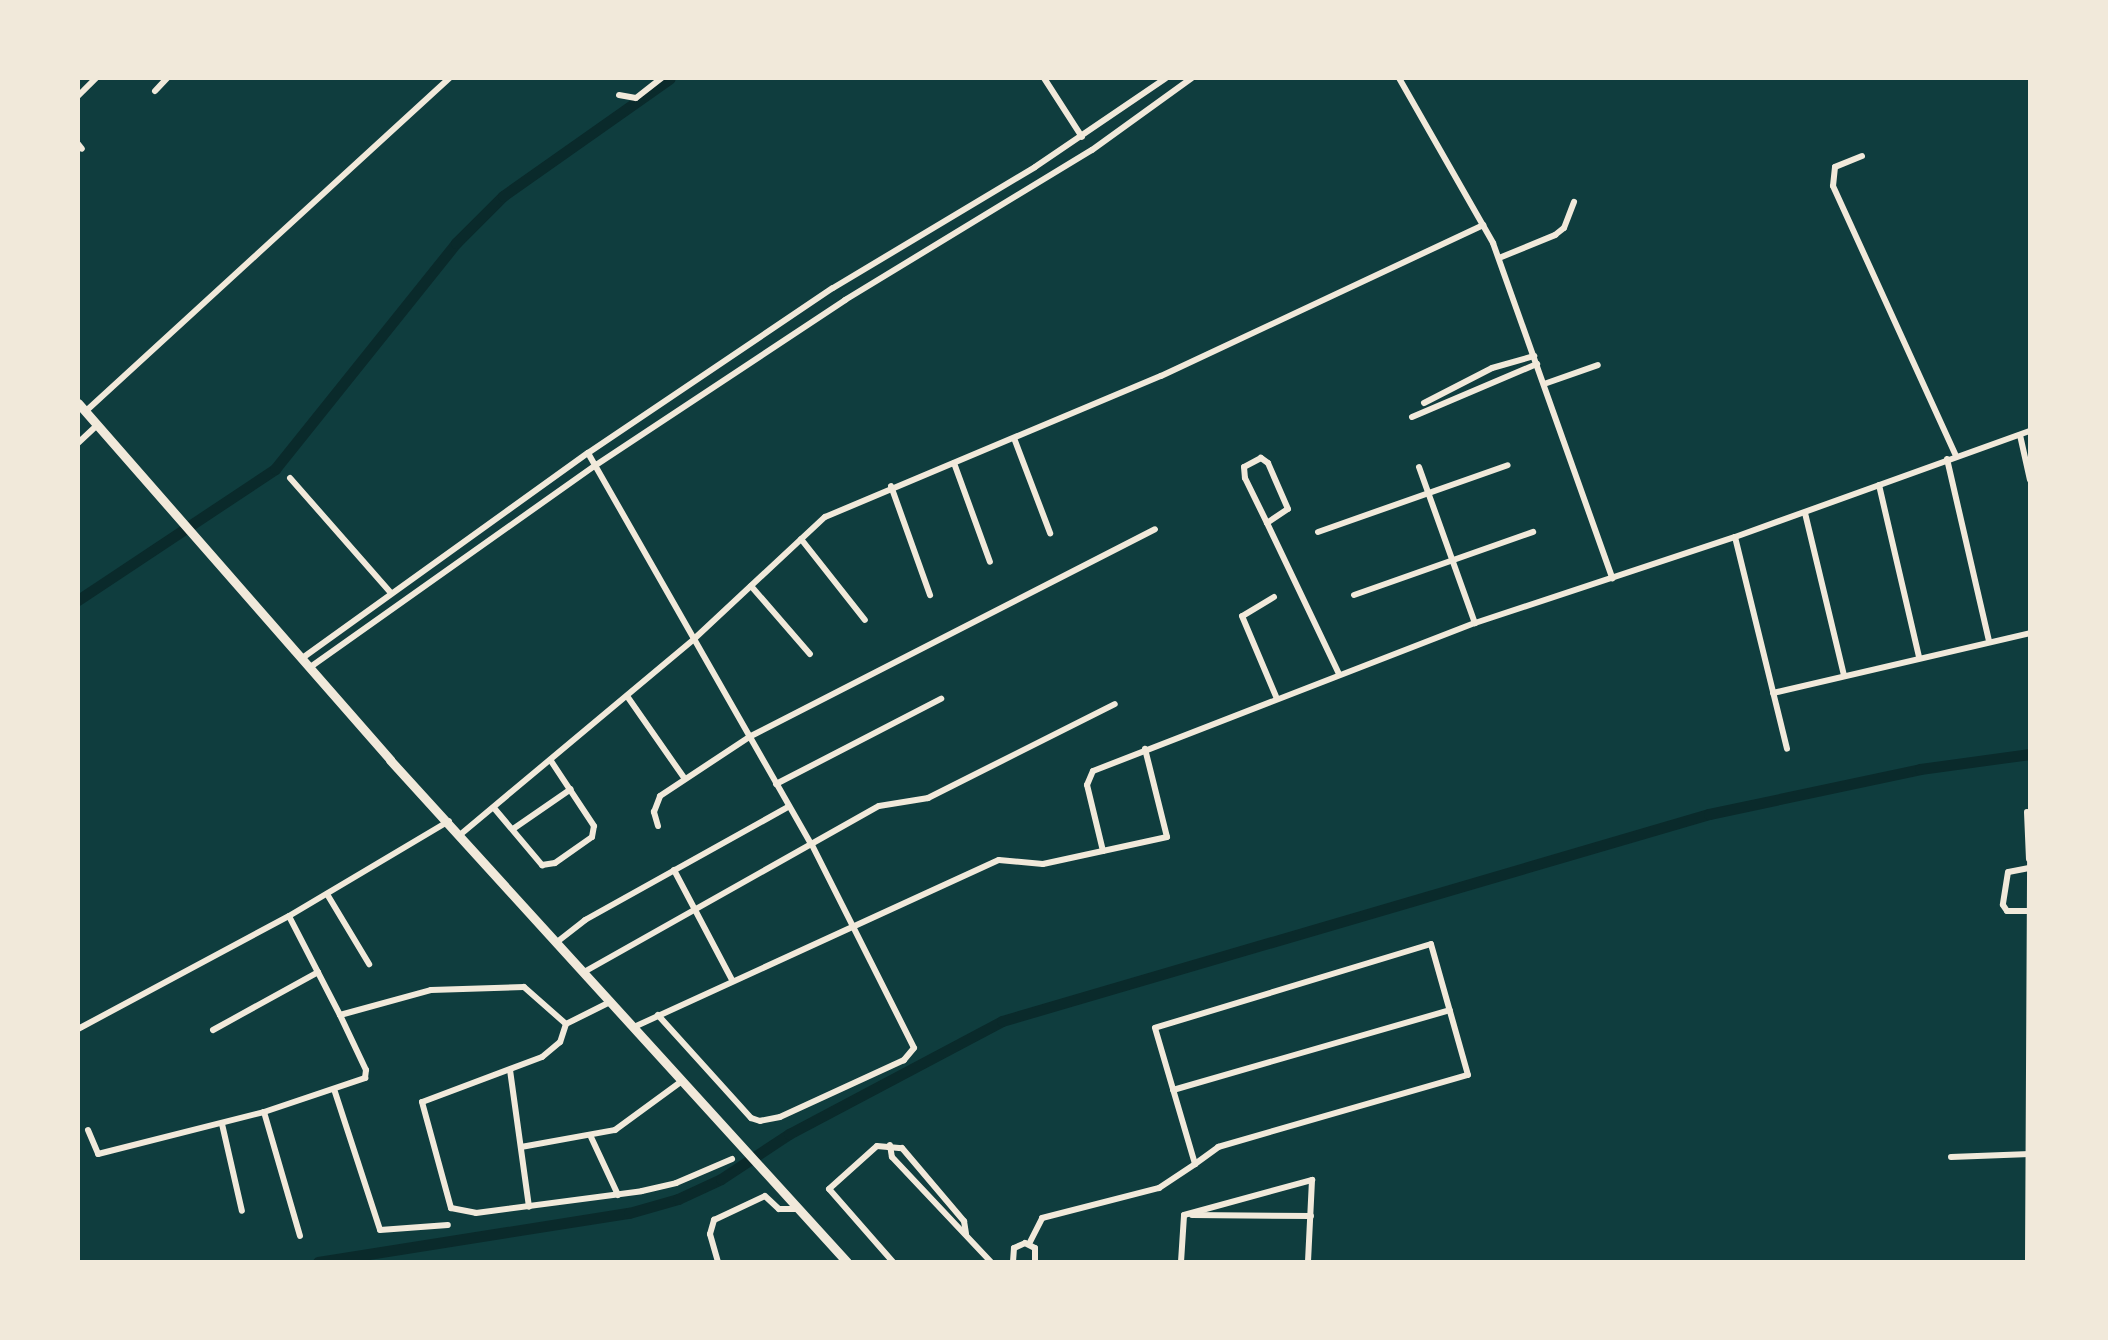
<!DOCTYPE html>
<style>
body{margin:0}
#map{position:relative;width:2108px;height:1340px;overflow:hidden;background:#0f3d3e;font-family:Poppins,sans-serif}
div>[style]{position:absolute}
.canal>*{height:11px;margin:-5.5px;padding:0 5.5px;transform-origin:5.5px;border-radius:5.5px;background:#0a2a2b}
.minor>*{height:6px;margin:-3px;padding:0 3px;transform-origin:3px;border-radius:3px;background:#f1e9da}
.secondary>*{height:9px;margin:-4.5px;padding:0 4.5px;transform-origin:4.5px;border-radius:4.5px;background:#f1e9da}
span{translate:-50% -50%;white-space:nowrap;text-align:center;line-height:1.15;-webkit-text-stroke:8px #f1e9da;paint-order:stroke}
.frame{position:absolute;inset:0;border:80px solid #f1e9da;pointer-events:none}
</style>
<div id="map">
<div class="canal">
<i style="left:78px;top:600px;width:237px;rotate:-33.6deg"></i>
<i style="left:275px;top:469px;width:290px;rotate:-51.3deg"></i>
<i style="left:456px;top:243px;width:66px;rotate:-45deg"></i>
<i style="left:503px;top:196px;width:204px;rotate:-35.2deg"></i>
<i style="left:318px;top:1262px;width:315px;rotate:-9deg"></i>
<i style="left:629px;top:1213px;width:51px;rotate:-15.9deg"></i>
<i style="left:678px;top:1199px;width:47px;rotate:-24.9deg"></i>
<i style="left:721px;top:1179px;width:82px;rotate:-33.5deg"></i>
<i style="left:789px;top:1134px;width:241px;rotate:-27.9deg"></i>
<i style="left:1002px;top:1021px;width:737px;rotate:-16.32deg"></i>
<i style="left:1709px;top:814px;width:216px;rotate:-12deg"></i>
<i style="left:1920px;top:769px;width:111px;rotate:-7.8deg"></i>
</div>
<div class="minor">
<i style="left:1044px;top:78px;width:70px;rotate:57.2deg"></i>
<i style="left:1399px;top:78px;width:190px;rotate:60.3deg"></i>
<i style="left:1493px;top:243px;width:356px;rotate:70.4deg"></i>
<i style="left:155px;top:91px;width:18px;rotate:-47deg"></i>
<i style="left:619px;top:95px;width:17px;rotate:10deg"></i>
<i style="left:636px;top:98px;width:33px;rotate:-38deg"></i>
<i style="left:78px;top:96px;width:25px;rotate:-45deg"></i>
<i style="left:78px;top:144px;width:6px;rotate:51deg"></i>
<i style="left:1862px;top:156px;width:29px;rotate:158deg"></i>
<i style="left:1835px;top:167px;width:19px;rotate:96deg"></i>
<i style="left:1833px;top:186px;width:297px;rotate:65.5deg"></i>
<i style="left:1499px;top:258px;width:61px;rotate:-22.3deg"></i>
<i style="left:1555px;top:235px;width:11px;rotate:-38deg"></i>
<i style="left:1564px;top:228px;width:28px;rotate:-69deg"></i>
<i style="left:1544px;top:384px;width:57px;rotate:-19.4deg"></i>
<i style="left:1424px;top:403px;width:76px;rotate:-27.2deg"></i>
<i style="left:1492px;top:368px;width:44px;rotate:-15.9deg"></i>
<i style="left:86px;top:411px;width:493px;rotate:-42.5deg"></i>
<i style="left:1412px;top:417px;width:136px;rotate:-23deg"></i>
<i style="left:2020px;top:435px;width:46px;rotate:77.5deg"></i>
<i style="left:1014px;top:438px;width:102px;rotate:69.2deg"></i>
<i style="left:78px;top:443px;width:26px;rotate:-43deg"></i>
<i style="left:588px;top:453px;width:451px;rotate:60.3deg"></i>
<i style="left:812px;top:845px;width:227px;rotate:63.3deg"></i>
<i style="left:914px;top:1048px;width:16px;rotate:130deg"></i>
<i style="left:904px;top:1060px;width:136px;rotate:155.3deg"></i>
<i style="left:780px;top:1117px;width:20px;rotate:169deg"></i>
<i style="left:760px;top:1121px;width:9px;rotate:-162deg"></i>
<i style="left:751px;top:1118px;width:139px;rotate:-132.1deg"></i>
<i style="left:1947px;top:459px;width:187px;rotate:77deg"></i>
<i style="left:954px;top:463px;width:105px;rotate:70deg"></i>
<i style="left:1419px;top:467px;width:166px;rotate:70.3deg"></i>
<i style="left:290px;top:478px;width:153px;rotate:48.7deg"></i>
<i style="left:1879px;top:485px;width:177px;rotate:76.9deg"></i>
<i style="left:891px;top:486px;width:116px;rotate:70.3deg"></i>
<i style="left:1805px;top:513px;width:167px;rotate:76.5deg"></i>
<i style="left:1267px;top:523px;width:25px;rotate:-34deg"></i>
<i style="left:1288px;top:509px;width:50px;rotate:-113.5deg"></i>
<i style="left:1268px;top:463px;width:9px;rotate:-144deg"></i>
<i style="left:1261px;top:458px;width:19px;rotate:152deg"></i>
<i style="left:1244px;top:467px;width:11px;rotate:85deg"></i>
<i style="left:1245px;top:478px;width:50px;rotate:63.9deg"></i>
<i style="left:1267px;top:523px;width:167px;rotate:64.5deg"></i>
<i style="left:1318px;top:532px;width:201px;rotate:-19.4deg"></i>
<i style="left:1735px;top:537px;width:218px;rotate:76.2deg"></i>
<i style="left:801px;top:539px;width:103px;rotate:51.7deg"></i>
<i style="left:751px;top:586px;width:90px;rotate:49.1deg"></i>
<i style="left:1354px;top:595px;width:190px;rotate:-19.4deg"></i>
<i style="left:1274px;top:597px;width:37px;rotate:149deg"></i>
<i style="left:1242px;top:616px;width:90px;rotate:67.1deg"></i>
<i style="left:301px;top:659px;width:353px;rotate:-35.7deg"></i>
<i style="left:588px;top:453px;width:295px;rotate:-34deg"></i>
<i style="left:833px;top:288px;width:235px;rotate:-30.9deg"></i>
<i style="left:1035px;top:167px;width:158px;rotate:-34.2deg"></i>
<i style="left:309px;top:668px;width:352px;rotate:-35.3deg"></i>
<i style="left:596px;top:465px;width:299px;rotate:-33.5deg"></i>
<i style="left:845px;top:300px;width:289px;rotate:-31.3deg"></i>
<i style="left:1092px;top:150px;width:123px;rotate:-35.8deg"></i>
<i style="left:1773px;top:693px;width:264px;rotate:-13.1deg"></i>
<i style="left:627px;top:696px;width:101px;rotate:55.1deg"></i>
<i style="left:776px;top:784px;width:186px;rotate:-27.3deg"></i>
<i style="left:494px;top:808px;width:75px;rotate:49.9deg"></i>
<i style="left:542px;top:865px;width:13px;rotate:-9deg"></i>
<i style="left:555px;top:863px;width:45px;rotate:-35.1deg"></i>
<i style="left:592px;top:837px;width:11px;rotate:-80deg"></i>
<i style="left:594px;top:826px;width:78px;rotate:-123.5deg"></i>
<i style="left:2027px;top:812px;width:47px;rotate:87.6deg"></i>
<i style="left:658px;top:826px;width:15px;rotate:-106deg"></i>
<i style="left:654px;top:812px;width:17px;rotate:-69deg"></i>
<i style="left:660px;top:796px;width:107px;rotate:-33.5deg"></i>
<i style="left:749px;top:737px;width:456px;rotate:-27.1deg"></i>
<i style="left:513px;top:829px;width:70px;rotate:-34.6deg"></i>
<i style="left:461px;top:834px;width:304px;rotate:-39.9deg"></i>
<i style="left:694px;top:639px;width:179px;rotate:-43deg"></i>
<i style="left:825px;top:517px;width:364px;rotate:-22.8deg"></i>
<i style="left:1161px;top:376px;width:356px;rotate:-25.1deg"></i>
<i style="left:1103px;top:851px;width:68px;rotate:-103.6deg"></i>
<i style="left:1087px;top:785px;width:15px;rotate:-67deg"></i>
<i style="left:1093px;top:771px;width:410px;rotate:-21.2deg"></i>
<i style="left:1475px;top:623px;width:274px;rotate:-18.3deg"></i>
<i style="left:1735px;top:537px;width:313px;rotate:-19.8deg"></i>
<i style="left:2029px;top:868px;width:21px;rotate:169deg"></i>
<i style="left:2008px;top:872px;width:33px;rotate:99deg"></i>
<i style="left:2003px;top:905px;width:7px;rotate:56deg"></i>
<i style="left:2007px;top:911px;width:22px"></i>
<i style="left:674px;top:870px;width:124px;rotate:62.2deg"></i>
<i style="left:327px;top:894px;width:82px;rotate:59deg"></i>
<i style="left:557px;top:942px;width:36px;rotate:-38deg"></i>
<i style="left:585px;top:920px;width:232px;rotate:-29.1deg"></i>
<i style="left:584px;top:972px;width:338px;rotate:-29.4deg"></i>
<i style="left:879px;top:806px;width:50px;rotate:-9.3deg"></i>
<i style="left:928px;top:798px;width:209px;rotate:-26.7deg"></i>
<i style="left:610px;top:1002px;width:49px;rotate:153.4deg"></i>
<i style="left:566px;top:1024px;width:19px;rotate:108deg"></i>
<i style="left:560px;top:1042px;width:23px;rotate:140deg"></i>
<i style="left:542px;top:1057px;width:128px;rotate:159.4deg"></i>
<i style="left:422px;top:1102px;width:110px;rotate:74.7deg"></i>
<i style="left:451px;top:1208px;width:25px;rotate:11deg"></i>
<i style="left:476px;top:1213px;width:167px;rotate:-7.5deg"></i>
<i style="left:642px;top:1191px;width:35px;rotate:-13deg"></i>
<i style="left:676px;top:1183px;width:61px;rotate:-23.2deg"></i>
<i style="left:340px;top:1015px;width:94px;rotate:-15.4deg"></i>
<i style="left:431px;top:990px;width:93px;rotate:-1.8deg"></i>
<i style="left:524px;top:987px;width:56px;rotate:41.4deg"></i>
<i style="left:634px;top:1027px;width:401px;rotate:-24.6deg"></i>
<i style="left:999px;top:860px;width:44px;rotate:5.2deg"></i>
<i style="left:1043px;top:864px;width:127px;rotate:-12.3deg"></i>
<i style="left:1167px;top:837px;width:91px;rotate:-104deg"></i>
<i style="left:78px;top:1029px;width:239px;rotate:-28.2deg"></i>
<i style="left:289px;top:916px;width:186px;rotate:-30.7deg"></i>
<i style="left:213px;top:1030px;width:120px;rotate:-28.9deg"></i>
<i style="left:510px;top:1070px;width:138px;rotate:82.1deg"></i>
<i style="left:334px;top:1089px;width:148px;rotate:71.9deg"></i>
<i style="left:380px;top:1230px;width:68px;rotate:-4.2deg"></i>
<i style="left:1173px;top:1090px;width:288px;rotate:-16.1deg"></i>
<i style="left:264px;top:1112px;width:129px;rotate:73.8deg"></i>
<i style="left:222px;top:1124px;width:89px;rotate:77.1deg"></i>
<i style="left:88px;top:1130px;width:26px;rotate:67deg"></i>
<i style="left:98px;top:1154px;width:171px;rotate:-14.2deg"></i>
<i style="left:264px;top:1112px;width:107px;rotate:-18.6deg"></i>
<i style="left:365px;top:1078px;width:8px;rotate:-83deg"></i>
<i style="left:366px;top:1070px;width:61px;rotate:-115.3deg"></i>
<i style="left:340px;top:1015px;width:111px;rotate:-117.3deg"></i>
<i style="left:591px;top:1137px;width:64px;rotate:65deg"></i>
<i style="left:890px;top:1145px;width:12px;rotate:81deg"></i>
<i style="left:892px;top:1157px;width:144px;rotate:46.7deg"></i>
<i style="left:521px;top:1147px;width:96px;rotate:-10.3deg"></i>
<i style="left:615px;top:1130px;width:83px;rotate:-36.2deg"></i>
<i style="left:1951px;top:1157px;width:79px;rotate:-2.2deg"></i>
<i style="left:1192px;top:1215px;width:119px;rotate:0.5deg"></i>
<i style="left:1029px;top:1244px;width:29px;rotate:-63deg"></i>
<i style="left:1042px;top:1218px;width:121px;rotate:-14.4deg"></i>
<i style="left:1159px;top:1188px;width:43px;rotate:-33.7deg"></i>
<i style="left:1195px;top:1164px;width:29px;rotate:-36deg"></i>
<i style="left:1218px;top:1147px;width:260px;rotate:-16.1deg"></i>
<i style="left:1468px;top:1075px;width:136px;rotate:-105.8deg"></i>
<i style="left:1431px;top:944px;width:288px;rotate:163.1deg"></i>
<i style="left:1155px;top:1028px;width:142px;rotate:73.6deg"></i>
<i style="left:718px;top:1262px;width:29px;rotate:-106deg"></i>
<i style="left:710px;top:1234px;width:15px;rotate:-74deg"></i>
<i style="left:714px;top:1220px;width:56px;rotate:-25.2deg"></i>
<i style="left:765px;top:1196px;width:19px;rotate:43deg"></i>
<i style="left:779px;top:1209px;width:18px"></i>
<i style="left:893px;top:1262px;width:97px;rotate:-131.2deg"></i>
<i style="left:829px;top:1189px;width:64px;rotate:-41.9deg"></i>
<i style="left:877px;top:1146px;width:25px;rotate:5deg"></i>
<i style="left:902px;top:1148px;width:96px;rotate:49.7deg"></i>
<i style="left:964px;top:1221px;width:13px;rotate:81deg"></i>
<i style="left:1013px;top:1262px;width:14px;rotate:-86deg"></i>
<i style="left:1014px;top:1248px;width:12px;rotate:-24deg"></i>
<i style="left:1025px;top:1243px;width:11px;rotate:27deg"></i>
<i style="left:1035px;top:1248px;width:14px;rotate:90deg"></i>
<i style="left:1181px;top:1262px;width:47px;rotate:-86.3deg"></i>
<i style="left:1184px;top:1215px;width:133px;rotate:-15.3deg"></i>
<i style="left:1312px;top:1180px;width:82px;rotate:92.8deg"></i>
<i style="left:2028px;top:1262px;width:403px;rotate:-89.7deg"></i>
</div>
<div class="secondary">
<i style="left:78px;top:403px;width:474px;rotate:48.8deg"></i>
<i style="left:390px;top:760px;width:679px;rotate:47.69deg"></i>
</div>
<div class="frame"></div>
</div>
